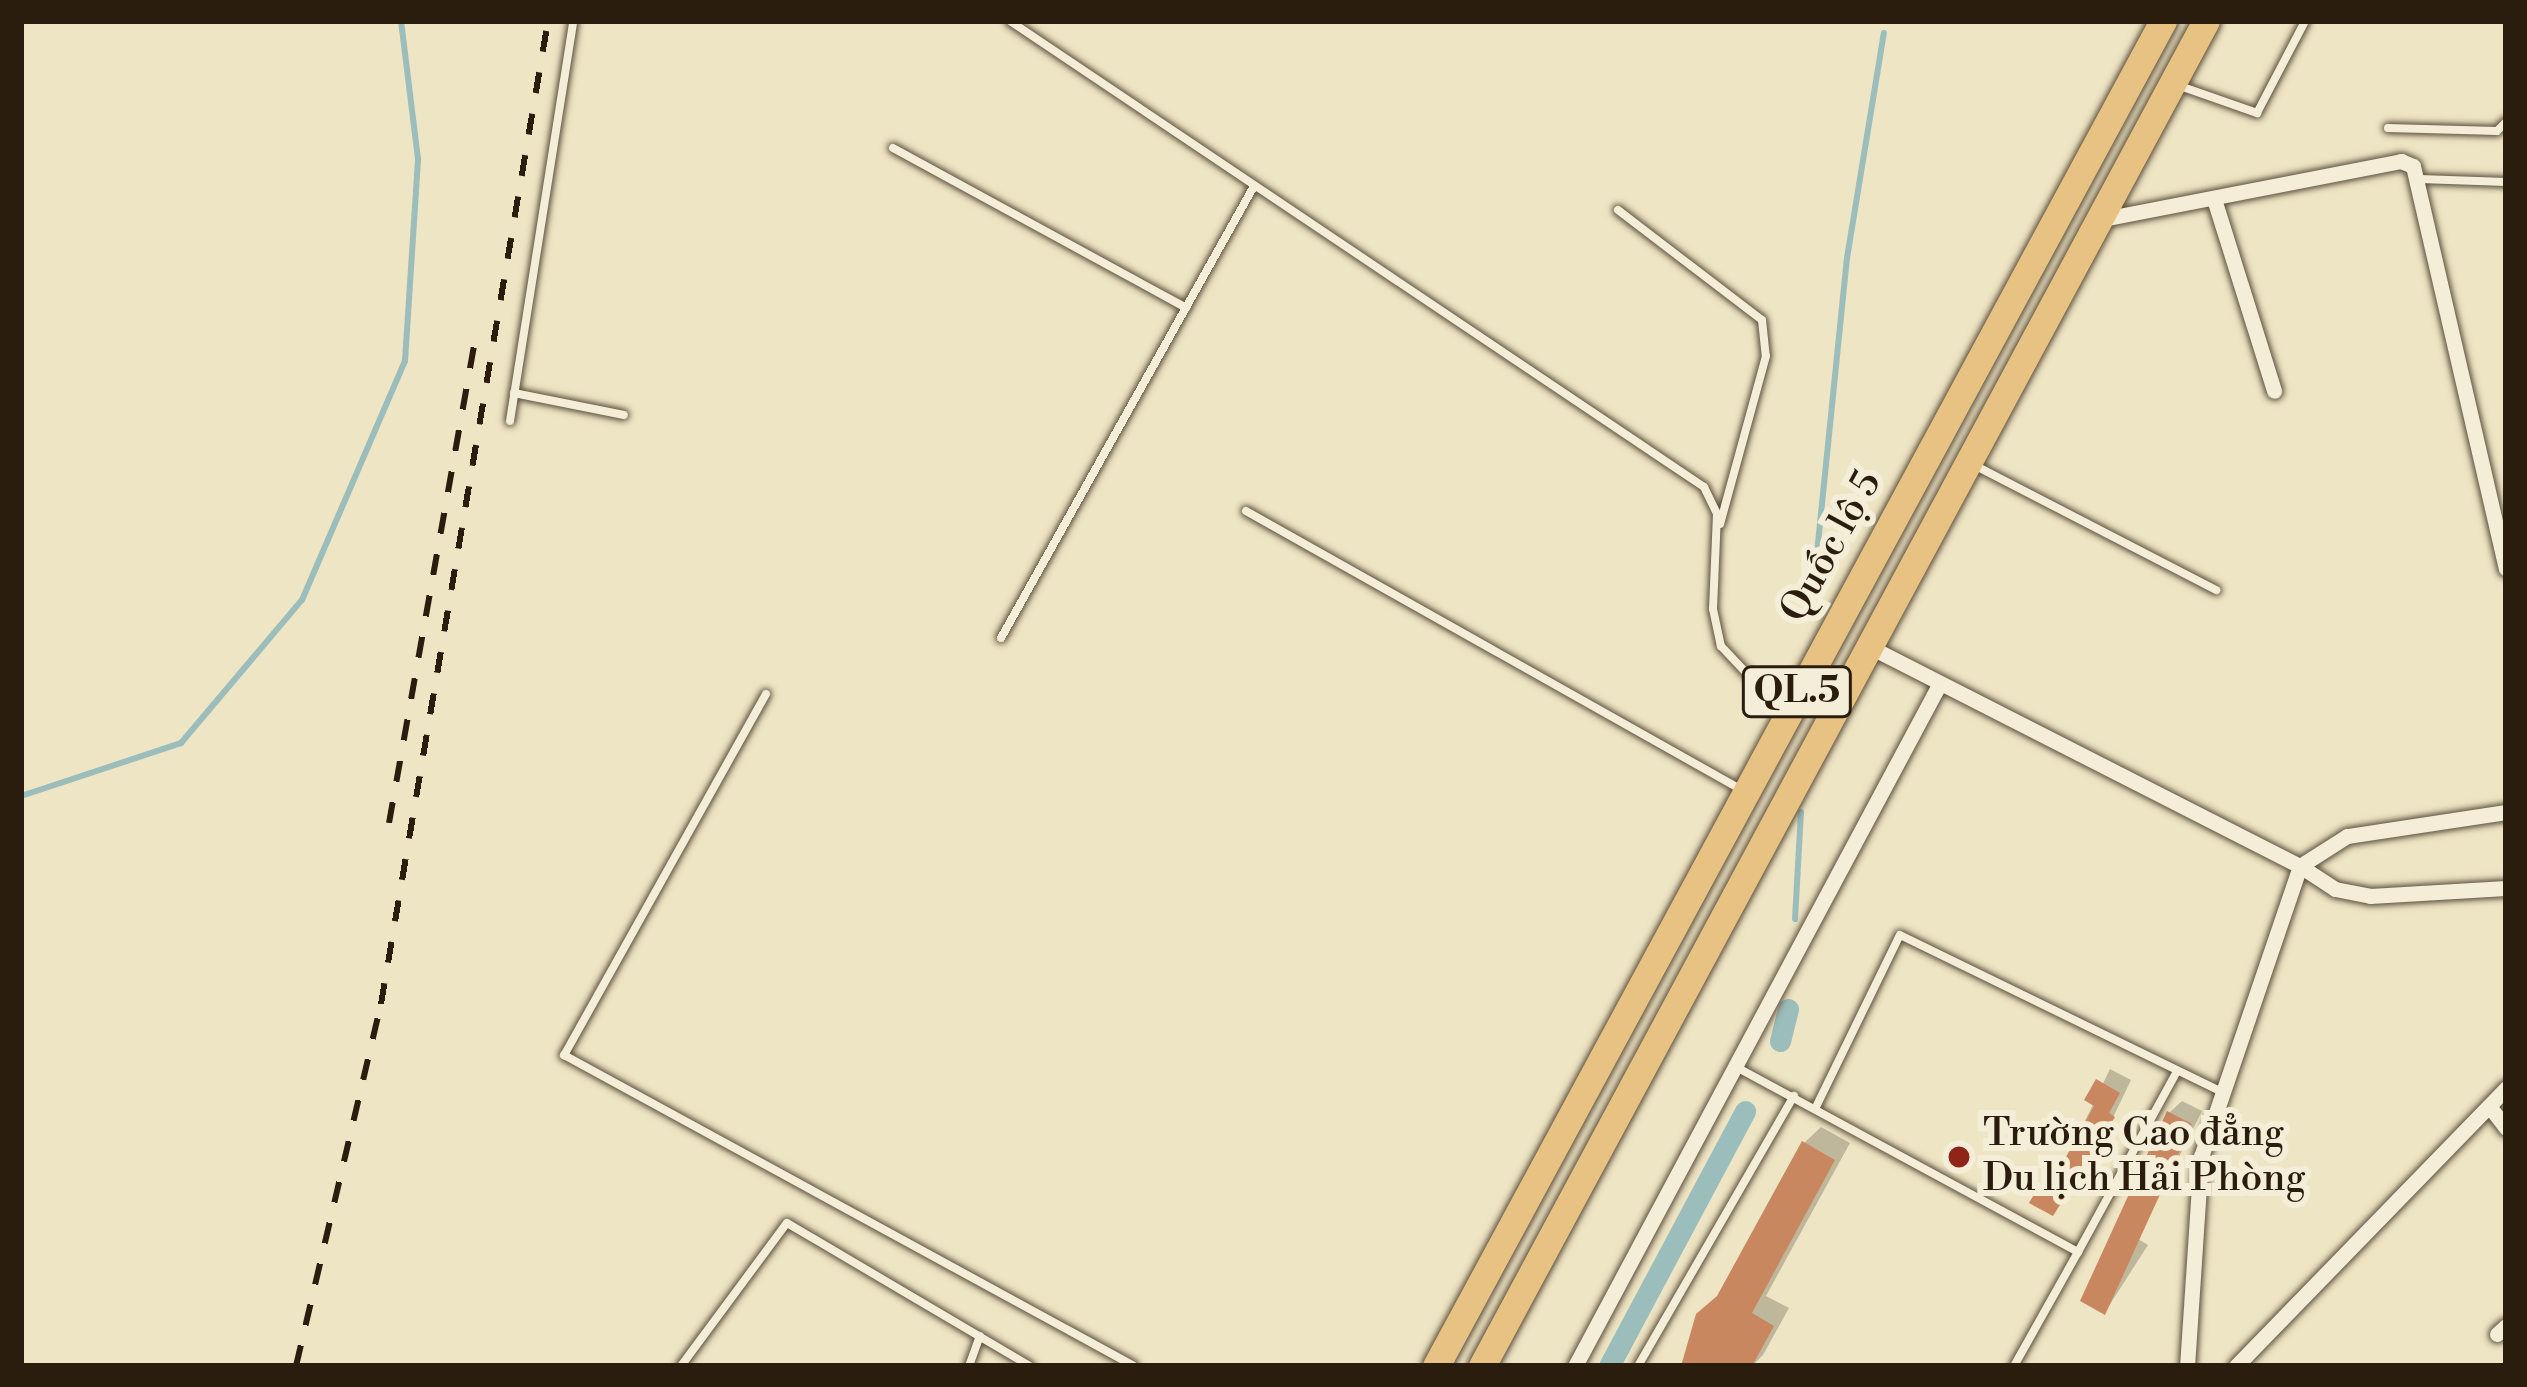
<!DOCTYPE html>
<meta charset="utf-8">
<style>
body{margin:0}
#map{position:relative;width:2527px;height:1387px;overflow:hidden;background:#eee5c4;font-family:"Libre Bodoni",serif}
div>[style]{position:absolute}
.shadow>*{inset:0;background:#0003}
.stream>*{height:6px;margin:-3px;padding:0 3px;transform-origin:3px;border-radius:3px;background:#9bbdbc}
.canal>*{height:21px;margin:-10.5px;padding:0 10.5px;transform-origin:10.5px;border-radius:10.5px;background:#9bbdbc}
.building>*{inset:0;background:#c9875f}
.roads{filter:drop-shadow(0 0 3px #5c4f3c) drop-shadow(0 0 3px #5c4f3c)}
.service>*{height:8px;margin:-4px;padding:0 4px;transform-origin:4px;border-radius:4px;background:#f4eed9}
.minor>*{height:15px;margin:-7.5px;padding:0 7.5px;transform-origin:7.5px;border-radius:7.5px;background:#f4eed9}
.trunk>*{height:27px;margin:-13.5px;padding:0 13.5px;transform-origin:13.5px;border-radius:13.5px;background:#e7c282}
.rail>*{height:6px;margin-top:-3px;transform-origin:0;background:repeating-linear-gradient(90deg,#2b1d0e 0 21px,transparent 0 42px)}
.dots>*{width:33px;height:33px;translate:-50% -50%;box-sizing:border-box;border:6px solid #f4eed9;border-radius:50%}
span{translate:-50% -50%;white-space:nowrap;text-align:center;line-height:1.15;-webkit-text-stroke:12px #f4eed9;paint-order:stroke}
.shield-label span{padding:3px 9px;background:#f4eed9;border:3px solid;border-radius:9px;-webkit-text-stroke-width:0}
.shield-label{font-size:36px;color:#2b1d0e;font-weight:700}
.street-label{font-size:39px;color:#2b1d0e}
.poi-label{font-size:39px;color:#2b1d0e}
.left{translate:0 -50%;text-align:left}
.frame{position:absolute;inset:0;border:24px solid #2b1d0e;pointer-events:none}
</style>
<div id="map">
<div class="shadow">
<i style="clip-path:polygon(2110px 1069px,2131px 1080px,2081px 1184px,2053px 1212px,2044px 1183px,2060px 1173px)"></i>
<i style="clip-path:polygon(2182px 1101px,2202px 1111px,2138px 1239px,2148px 1245px,2105px 1312px,2169px 1113px)"></i>
<i style="clip-path:polygon(1821px 1127px,1850px 1143px,1766px 1296px,1789px 1308px,1763px 1355px,1752px 1366px,1684px 1366px,1804px 1143px)"></i>
</div>
<div class="stream">
<i style="left:1811px;top:612px;width:356px;rotate:-84.2deg"></i>
<i style="left:1847px;top:258px;width:228px;rotate:-80.7deg"></i>
<i style="left:21px;top:796px;width:169px;rotate:-18.3deg"></i>
<i style="left:181px;top:743px;width:187px;rotate:-49.8deg"></i>
<i style="left:302px;top:600px;width:260px;rotate:-66.7deg"></i>
<i style="left:405px;top:361px;width:202px;rotate:-86.3deg"></i>
<i style="left:418px;top:159px;width:139px;rotate:-97deg"></i>
<i style="left:1795px;top:919px;width:107px;rotate:-86.8deg"></i>
</div>
<div class="canal">
<i style="left:1780px;top:1041px;width:33px;rotate:-76deg"></i>
<i style="left:1609px;top:1366px;width:289px;rotate:-61.9deg"></i>
</div>
<div class="building">
<i style="clip-path:polygon(2096px 1079px,2120px 1093px,2109px 1113px,2115px 1117px,2053px 1216px,2029px 1203px,2042px 1181px,2050px 1186px,2094px 1106px,2084px 1100px)"></i>
<i style="clip-path:polygon(2167px 1111px,2192px 1124px,2105px 1315px,2080px 1301px)"></i>
<i style="clip-path:polygon(1802px 1141px,1835px 1160px,1752px 1313px,1774px 1326px,1752px 1366px,1681px 1366px,1696px 1314px,1717px 1296px)"></i>
</div>
<div class="roads">
<div class="service">
<i style="left:1010px;top:21px;width:836px;rotate:33.88deg"></i>
<i style="left:1704px;top:487px;width:30px;rotate:64deg"></i>
<i style="left:1717px;top:514px;width:95px;rotate:92.4deg"></i>
<i style="left:1713px;top:609px;width:38px;rotate:78deg"></i>
<i style="left:1721px;top:646px;width:92px;rotate:46.8deg"></i>
<i style="left:2180px;top:86px;width:82px;rotate:19.3deg"></i>
<i style="left:2257px;top:113px;width:104px;rotate:-62.4deg"></i>
<i style="left:2388px;top:128px;width:109px;rotate:1.6deg"></i>
<i style="left:2497px;top:131px;width:13px;rotate:-45deg"></i>
<i style="left:893px;top:148px;width:334px;rotate:28.6deg"></i>
<i style="left:2420px;top:179px;width:86px;rotate:2deg"></i>
<i style="left:1618px;top:210px;width:181px;rotate:37.4deg"></i>
<i style="left:1762px;top:320px;width:36px;rotate:84deg"></i>
<i style="left:1766px;top:356px;width:174px;rotate:105.3deg"></i>
<i style="left:514px;top:393px;width:112px;rotate:11.3deg"></i>
<i style="left:510px;top:421px;width:405px;rotate:-81deg"></i>
<i style="left:1972px;top:464px;width:275px;rotate:27.3deg"></i>
<i style="left:1246px;top:511px;width:569px;rotate:29.36deg"></i>
<i style="left:1001px;top:638px;width:518px;rotate:-60.76deg"></i>
<i style="left:766px;top:694px;width:414px;rotate:119.2deg"></i>
<i style="left:564px;top:1055px;width:649px;rotate:28.62deg"></i>
<i style="left:1736px;top:1067px;width:389px;rotate:28.4deg"></i>
<i style="left:2078px;top:1252px;width:131px;rotate:119.3deg"></i>
<i style="left:1816px;top:1107px;width:191px;rotate:-64deg"></i>
<i style="left:1900px;top:935px;width:358px;rotate:26deg"></i>
<i style="left:2078px;top:1252px;width:206px;rotate:-61.3deg"></i>
<i style="left:681px;top:1366px;width:178px;rotate:-53.5deg"></i>
<i style="left:787px;top:1223px;width:282px;rotate:30.5deg"></i>
<i style="left:969px;top:1366px;width:32px;rotate:-70deg"></i>
<i style="left:1638px;top:1366px;width:312px;rotate:-60deg"></i>
</div>
<div class="minor">
<i style="left:2214px;top:199px;width:201px;rotate:72.6deg"></i>
<i style="left:2103px;top:219px;width:304px;rotate:-11deg"></i>
<i style="left:2401px;top:161px;width:13px;rotate:23deg"></i>
<i style="left:2413px;top:166px;width:413px;rotate:77deg"></i>
<i style="left:1872px;top:648px;width:480px;rotate:27deg"></i>
<i style="left:2300px;top:866px;width:306px;rotate:108.8deg"></i>
<i style="left:2201px;top:1156px;width:210px;rotate:93.8deg"></i>
<i style="left:2506px;top:812px;width:161px;rotate:171.4deg"></i>
<i style="left:2347px;top:836px;width:56px;rotate:147.4deg"></i>
<i style="left:2300px;top:866px;width:42px;rotate:33.3deg"></i>
<i style="left:2335px;top:889px;width:36px;rotate:11deg"></i>
<i style="left:2370px;top:896px;width:136px;rotate:-3.4deg"></i>
<i style="left:2489px;top:1106px;width:28px;rotate:52deg"></i>
<i style="left:2497px;top:1334px;width:12px;rotate:-42deg"></i>
<i style="left:1575px;top:1366px;width:774px;rotate:-61.88deg"></i>
<i style="left:2236px;top:1366px;width:388px;rotate:-45.8deg"></i>
</div>
<div class="trunk">
<i style="left:1436px;top:1366px;width:1529px;rotate:-61.61deg"></i>
<i style="left:1482px;top:1366px;width:1527px;rotate:-61.71deg"></i>
</div>
</div>
<div class="rail">
<i style="left:389px;top:823px;width:492px;rotate:-79.9deg"></i>
<i style="left:296px;top:1366px;width:372px;rotate:-76.8deg"></i>
<i style="left:381px;top:1004px;width:997px;rotate:-80.36deg"></i>
</div>
<div class="dots">
<i style="left:1959px;top:1157px;background:#8f2418"></i>
</div>
<div class="shield-label">
<span style="left:1797px;top:692px">QL.5</span>
</div>
<div class="street-label">
<span style="left:1832px;top:547px;rotate:-61deg">Quốc lộ 5</span>
</div>
<div class="poi-label">
<span class="left" style="left:1983px;top:1157px">Trường Cao đẳng<br>Du lịch Hải Phòng</span>
</div>
<div class="frame"></div>
</div>
